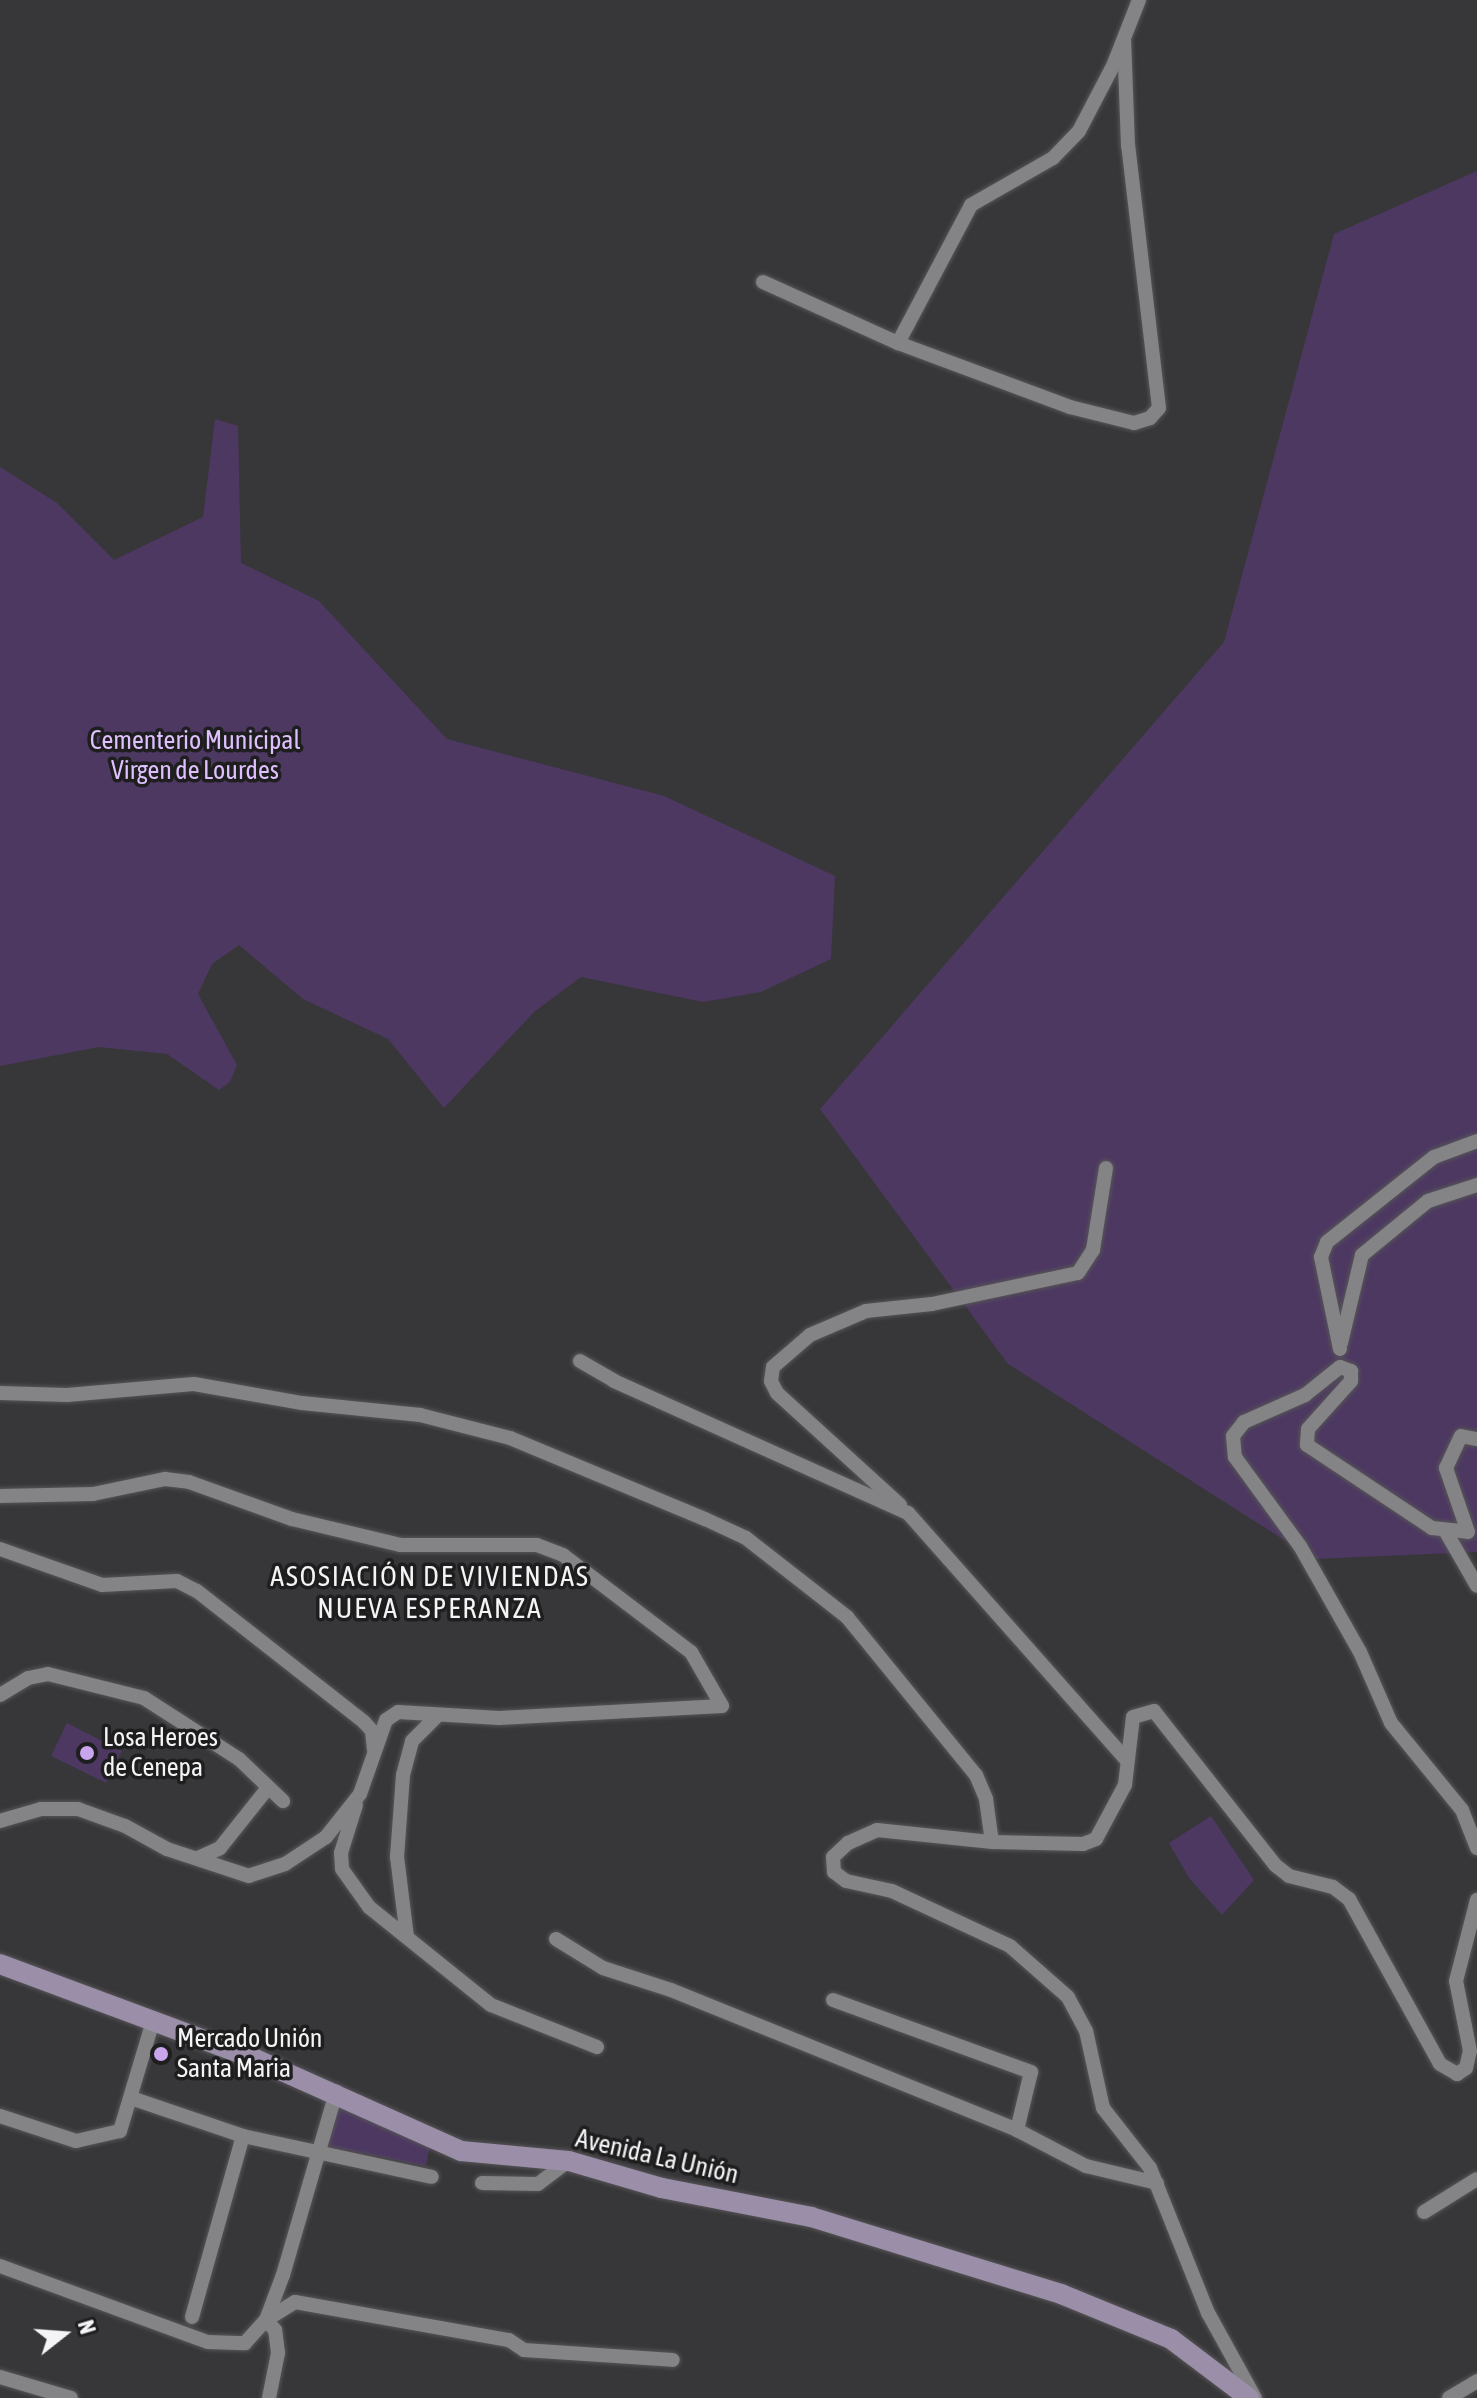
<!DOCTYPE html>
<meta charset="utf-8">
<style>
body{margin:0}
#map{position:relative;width:1477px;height:2398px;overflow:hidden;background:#373639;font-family:"Asap Condensed",sans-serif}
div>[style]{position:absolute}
.green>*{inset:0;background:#4d3862}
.roads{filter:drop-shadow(0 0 2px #565557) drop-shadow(0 0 2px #565557)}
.minor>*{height:14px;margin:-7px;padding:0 7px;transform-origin:7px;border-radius:7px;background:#848386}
.secondary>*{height:20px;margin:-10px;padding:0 10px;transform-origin:10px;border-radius:10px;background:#9b8ea9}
.dots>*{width:22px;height:22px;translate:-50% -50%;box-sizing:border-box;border:4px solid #1e1e1f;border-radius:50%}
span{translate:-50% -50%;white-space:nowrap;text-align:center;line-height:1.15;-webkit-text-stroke:7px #1e1e1f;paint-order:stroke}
.park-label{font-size:26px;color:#ddc0fd}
.poi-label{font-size:26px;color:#f4f3f5}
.left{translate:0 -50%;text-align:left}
.street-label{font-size:26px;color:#f4f3f5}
.neighbourhood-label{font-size:28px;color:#f4f3f5;letter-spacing:2px}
.north{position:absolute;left:24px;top:2294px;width:80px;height:80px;-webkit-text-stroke:6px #1e1e1f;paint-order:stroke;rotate:73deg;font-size:22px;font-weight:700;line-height:32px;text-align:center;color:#f4f3f5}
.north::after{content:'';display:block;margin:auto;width:28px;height:36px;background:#f4f3f5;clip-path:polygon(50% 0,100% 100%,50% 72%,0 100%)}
</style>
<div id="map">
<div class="green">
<i style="clip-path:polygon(1477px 171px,1477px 1552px,1314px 1559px,1008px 1364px,820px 1109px,1224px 642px,1334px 234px)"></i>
<i style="clip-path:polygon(215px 419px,238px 426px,241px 563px,319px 601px,447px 739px,664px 796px,835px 876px,831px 959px,761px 992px,703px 1002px,581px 977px,534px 1012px,444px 1108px,388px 1039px,303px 999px,239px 945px,212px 964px,198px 994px,237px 1065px,230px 1082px,219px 1090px,167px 1054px,99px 1047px,0 1066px,0 467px,57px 503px,114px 560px,203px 517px)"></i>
<i style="clip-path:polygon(67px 1723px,122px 1751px,106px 1783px,51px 1756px)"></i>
<i style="clip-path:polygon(1211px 1816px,1254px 1880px,1222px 1915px,1189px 1878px,1169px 1843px)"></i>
<i style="clip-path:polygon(339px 2099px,430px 2146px,426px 2166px,325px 2146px)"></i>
</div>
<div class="roads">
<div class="minor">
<i style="left:763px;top:282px;width:148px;rotate:24.3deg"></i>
<i style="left:898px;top:343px;width:184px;rotate:20.4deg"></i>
<i style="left:1070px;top:407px;width:66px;rotate:14deg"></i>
<i style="left:1134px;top:423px;width:17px;rotate:-17deg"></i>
<i style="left:1150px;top:418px;width:13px;rotate:-48deg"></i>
<i style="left:1159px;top:408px;width:264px;rotate:-96.7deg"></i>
<i style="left:1128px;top:146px;width:107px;rotate:-92.1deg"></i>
<i style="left:898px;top:343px;width:156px;rotate:-62.1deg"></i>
<i style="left:971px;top:205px;width:95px;rotate:-29.8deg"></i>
<i style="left:1053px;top:158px;width:37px;rotate:-46deg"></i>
<i style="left:1079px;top:131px;width:73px;rotate:-62.4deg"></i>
<i style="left:1113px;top:66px;width:71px;rotate:-68.5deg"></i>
<i style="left:1341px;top:1343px;width:90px;rotate:-76.6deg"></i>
<i style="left:1362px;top:1255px;width:85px;rotate:-39.3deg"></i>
<i style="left:1428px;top:1201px;width:52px;rotate:-18.1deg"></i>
<i style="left:1340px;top:1349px;width:94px;rotate:-101.7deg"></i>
<i style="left:1321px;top:1257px;width:16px;rotate:-68deg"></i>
<i style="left:1327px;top:1242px;width:137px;rotate:-38.5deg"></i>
<i style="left:1434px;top:1157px;width:46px;rotate:-20.4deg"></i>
<i style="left:580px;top:1361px;width:39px;rotate:30deg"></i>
<i style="left:614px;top:1381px;width:322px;rotate:24.2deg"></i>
<i style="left:908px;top:1513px;width:329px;rotate:48.5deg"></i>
<i style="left:1340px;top:1367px;width:45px;rotate:141.3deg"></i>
<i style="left:1305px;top:1395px;width:67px;rotate:156.1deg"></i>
<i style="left:1244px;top:1422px;width:18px;rotate:128deg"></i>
<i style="left:1233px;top:1436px;width:21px;rotate:85deg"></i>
<i style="left:1235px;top:1457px;width:110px;rotate:53.9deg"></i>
<i style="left:1300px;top:1546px;width:122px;rotate:60.5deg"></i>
<i style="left:1360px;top:1652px;width:77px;rotate:66.4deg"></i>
<i style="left:1391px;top:1723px;width:112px;rotate:50.8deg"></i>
<i style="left:1462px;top:1810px;width:41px;rotate:68.5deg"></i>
<i style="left:1340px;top:1367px;width:12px;rotate:20deg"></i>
<i style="left:1351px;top:1371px;width:10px;rotate:90deg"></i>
<i style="left:1351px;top:1381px;width:64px;rotate:131.9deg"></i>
<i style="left:1308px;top:1429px;width:16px;rotate:94deg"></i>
<i style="left:1307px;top:1445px;width:150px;rotate:33.6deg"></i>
<i style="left:1432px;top:1528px;width:36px;rotate:6deg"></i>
<i style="left:1468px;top:1532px;width:68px;rotate:-109deg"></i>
<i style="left:1446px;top:1468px;width:35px;rotate:-65deg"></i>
<i style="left:1461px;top:1436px;width:16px;rotate:11deg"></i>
<i style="left:0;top:1393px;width:67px;rotate:1.7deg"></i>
<i style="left:67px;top:1395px;width:127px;rotate:-5deg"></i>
<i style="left:194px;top:1384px;width:110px;rotate:10deg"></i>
<i style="left:302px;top:1403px;width:119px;rotate:5.8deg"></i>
<i style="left:420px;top:1415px;width:93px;rotate:14.3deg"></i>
<i style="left:510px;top:1438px;width:211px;rotate:22.6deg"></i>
<i style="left:705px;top:1519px;width:45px;rotate:24.9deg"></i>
<i style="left:746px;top:1538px;width:128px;rotate:38deg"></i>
<i style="left:847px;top:1617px;width:204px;rotate:50.8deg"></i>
<i style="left:976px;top:1775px;width:26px;rotate:67deg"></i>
<i style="left:986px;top:1799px;width:43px;rotate:82.1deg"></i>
<i style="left:0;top:1496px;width:93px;rotate:-1.2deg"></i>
<i style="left:93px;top:1494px;width:74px;rotate:-11.8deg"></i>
<i style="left:165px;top:1479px;width:24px;rotate:7deg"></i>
<i style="left:189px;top:1482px;width:109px;rotate:19.8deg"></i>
<i style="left:292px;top:1519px;width:111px;rotate:13.5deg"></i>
<i style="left:400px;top:1545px;width:137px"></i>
<i style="left:537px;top:1545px;width:28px;rotate:21deg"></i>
<i style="left:563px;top:1555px;width:161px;rotate:37.2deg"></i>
<i style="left:691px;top:1652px;width:62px;rotate:60.1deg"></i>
<i style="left:722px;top:1706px;width:223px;rotate:176.9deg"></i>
<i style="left:499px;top:1718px;width:101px;rotate:-176.6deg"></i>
<i style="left:398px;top:1712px;width:14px;rotate:146deg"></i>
<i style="left:386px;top:1720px;width:78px;rotate:109.4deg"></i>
<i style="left:360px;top:1794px;width:55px;rotate:128.3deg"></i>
<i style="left:326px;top:1837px;width:49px;rotate:146.6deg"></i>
<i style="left:285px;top:1864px;width:38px;rotate:162deg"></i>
<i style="left:249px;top:1876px;width:86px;rotate:-161.8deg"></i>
<i style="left:167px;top:1849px;width:48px;rotate:-151.3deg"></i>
<i style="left:125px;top:1826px;width:50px;rotate:-160.1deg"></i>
<i style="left:78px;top:1809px;width:37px;rotate:180deg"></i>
<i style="left:41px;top:1809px;width:43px;rotate:163.7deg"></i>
<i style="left:900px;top:1505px;width:166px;rotate:-137.7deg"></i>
<i style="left:777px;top:1393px;width:13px;rotate:-117deg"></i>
<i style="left:771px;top:1381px;width:14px;rotate:-82deg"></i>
<i style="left:773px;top:1367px;width:49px;rotate:-40.9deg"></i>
<i style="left:810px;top:1335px;width:61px;rotate:-23.2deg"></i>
<i style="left:866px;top:1311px;width:66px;rotate:-6.1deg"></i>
<i style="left:932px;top:1304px;width:149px;rotate:-12deg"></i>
<i style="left:1078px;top:1273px;width:27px;rotate:-57deg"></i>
<i style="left:1093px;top:1250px;width:83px;rotate:-81deg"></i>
<i style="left:1446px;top:1532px;width:62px;rotate:60.1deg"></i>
<i style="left:0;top:1549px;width:108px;rotate:19.4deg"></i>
<i style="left:102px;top:1585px;width:75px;rotate:-3.1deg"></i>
<i style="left:177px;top:1581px;width:22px;rotate:27deg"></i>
<i style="left:197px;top:1591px;width:212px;rotate:38.1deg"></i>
<i style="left:364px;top:1722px;width:12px;rotate:48deg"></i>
<i style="left:372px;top:1731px;width:18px;rotate:84deg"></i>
<i style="left:0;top:1695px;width:33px;rotate:-31deg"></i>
<i style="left:28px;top:1678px;width:20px;rotate:-11deg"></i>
<i style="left:48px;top:1674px;width:99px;rotate:14deg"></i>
<i style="left:144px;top:1698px;width:113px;rotate:32.7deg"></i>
<i style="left:239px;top:1759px;width:61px;rotate:43.7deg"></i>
<i style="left:356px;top:1805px;width:50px;rotate:107.4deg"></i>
<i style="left:341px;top:1853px;width:16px;rotate:86deg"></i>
<i style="left:342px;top:1869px;width:47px;rotate:54.6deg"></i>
<i style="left:369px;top:1907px;width:156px;rotate:38.8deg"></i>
<i style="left:491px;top:2005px;width:114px;rotate:21.6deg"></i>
<i style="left:198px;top:1858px;width:24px;rotate:-24deg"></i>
<i style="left:220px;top:1848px;width:75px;rotate:-51.5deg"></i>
<i style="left:407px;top:1937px;width:81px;rotate:-97.1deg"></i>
<i style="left:397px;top:1857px;width:82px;rotate:-85.8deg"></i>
<i style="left:403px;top:1775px;width:35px;rotate:-75deg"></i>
<i style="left:412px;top:1741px;width:34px;rotate:-45deg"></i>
<i style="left:556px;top:1939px;width:55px;rotate:31.7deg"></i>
<i style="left:603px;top:1968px;width:71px;rotate:17.9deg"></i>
<i style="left:671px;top:1990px;width:373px;rotate:22deg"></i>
<i style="left:1017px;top:2130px;width:78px;rotate:27.6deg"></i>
<i style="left:1086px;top:2166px;width:73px;rotate:13.5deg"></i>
<i style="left:833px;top:2000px;width:211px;rotate:20deg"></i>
<i style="left:1031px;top:2072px;width:60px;rotate:103.6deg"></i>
<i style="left:131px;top:2098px;width:118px;rotate:18.7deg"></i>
<i style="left:243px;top:2136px;width:193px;rotate:12.2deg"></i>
<i style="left:0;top:2116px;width:80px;rotate:18.2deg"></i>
<i style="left:76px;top:2141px;width:45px;rotate:-12.8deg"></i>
<i style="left:120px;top:2131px;width:112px;rotate:-73.3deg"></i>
<i style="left:482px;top:2183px;width:56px;rotate:1deg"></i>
<i style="left:538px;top:2184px;width:39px;rotate:-37deg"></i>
<i style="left:1424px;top:2212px;width:62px;rotate:-31.9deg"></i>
<i style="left:0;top:2266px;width:221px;rotate:20.1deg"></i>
<i style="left:208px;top:2342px;width:37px;rotate:2deg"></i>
<i style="left:245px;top:2343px;width:31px;rotate:-48deg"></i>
<i style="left:266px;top:2320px;width:48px;rotate:-69.3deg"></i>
<i style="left:283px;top:2275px;width:191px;rotate:-73.8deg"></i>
<i style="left:192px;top:2317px;width:188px;rotate:-74.3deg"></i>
<i style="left:0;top:2377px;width:74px;rotate:16.5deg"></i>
<i style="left:269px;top:2398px;width:46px;rotate:-78.7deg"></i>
<i style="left:278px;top:2353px;width:23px;rotate:-97deg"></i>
<i style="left:275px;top:2330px;width:13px;rotate:-132deg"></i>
<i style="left:266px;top:2320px;width:34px;rotate:-32deg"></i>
<i style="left:295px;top:2302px;width:217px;rotate:10.1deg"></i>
<i style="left:509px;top:2340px;width:18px;rotate:34deg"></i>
<i style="left:524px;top:2350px;width:149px;rotate:3.8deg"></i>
<i style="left:1255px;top:2398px;width:97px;rotate:-118.9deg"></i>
<i style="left:1208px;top:2313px;width:156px;rotate:-111.8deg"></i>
<i style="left:1150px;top:2168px;width:76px;rotate:-128.1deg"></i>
<i style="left:1103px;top:2108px;width:79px;rotate:-102.4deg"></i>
<i style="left:1086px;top:2031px;width:38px;rotate:-118deg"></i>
<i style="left:1068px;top:1997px;width:77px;rotate:-138.7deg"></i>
<i style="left:1010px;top:1946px;width:130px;rotate:-155deg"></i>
<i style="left:892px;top:1891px;width:47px;rotate:-167.7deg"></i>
<i style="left:846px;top:1881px;width:15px;rotate:-143deg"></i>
<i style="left:834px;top:1872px;width:15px;rotate:-94deg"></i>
<i style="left:833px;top:1857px;width:21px;rotate:-43deg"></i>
<i style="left:848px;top:1843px;width:32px;rotate:-24deg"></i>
<i style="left:877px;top:1830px;width:116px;rotate:6deg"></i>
<i style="left:992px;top:1842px;width:91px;rotate:1.3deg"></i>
<i style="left:1083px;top:1844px;width:14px;rotate:-21deg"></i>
<i style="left:1096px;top:1839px;width:61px;rotate:-61.8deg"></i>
<i style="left:1125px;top:1785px;width:68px;rotate:-83.3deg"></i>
<i style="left:1133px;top:1717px;width:22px;rotate:-16deg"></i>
<i style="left:1154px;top:1711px;width:196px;rotate:51.8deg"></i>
<i style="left:1275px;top:1865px;width:18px;rotate:38deg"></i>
<i style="left:1289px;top:1876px;width:45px;rotate:14deg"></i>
<i style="left:1333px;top:1887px;width:20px;rotate:37deg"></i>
<i style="left:1349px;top:1899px;width:188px;rotate:61.1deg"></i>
<i style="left:1440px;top:2064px;width:20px;rotate:30deg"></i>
<i style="left:1457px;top:2074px;width:11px;rotate:-34deg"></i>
<i style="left:1466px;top:2068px;width:17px;rotate:-77deg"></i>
<i style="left:1470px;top:2051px;width:71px;rotate:-101.3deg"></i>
<i style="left:1456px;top:1981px;width:84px;rotate:-75.5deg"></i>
<i style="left:1449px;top:2398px;width:33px;rotate:-31deg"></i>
</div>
<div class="secondary">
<i style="left:0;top:1964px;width:270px;rotate:20.4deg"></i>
<i style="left:253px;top:2058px;width:228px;rotate:24.1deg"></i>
<i style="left:461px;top:2151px;width:108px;rotate:5.3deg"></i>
<i style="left:569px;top:2161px;width:97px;rotate:16.2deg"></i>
<i style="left:662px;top:2188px;width:152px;rotate:11deg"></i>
<i style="left:811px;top:2217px;width:262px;rotate:17.1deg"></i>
<i style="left:1061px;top:2294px;width:119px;rotate:22.2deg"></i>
<i style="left:1171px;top:2339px;width:98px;rotate:37.1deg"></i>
</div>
</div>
<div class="dots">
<i style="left:87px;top:1753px;background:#c9a5ee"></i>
<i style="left:161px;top:2054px;background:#c9a5ee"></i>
</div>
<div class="park-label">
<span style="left:195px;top:756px">Cementerio Municipal<br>Virgen de Lourdes</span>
</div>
<div class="poi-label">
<span class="left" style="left:103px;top:1753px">Losa Heroes<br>de Cenepa</span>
<span class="left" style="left:177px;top:2054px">Mercado Unión<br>Santa Maria</span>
</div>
<div class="street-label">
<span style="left:657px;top:2157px;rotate:13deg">Avenida La Unión</span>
</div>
<div class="neighbourhood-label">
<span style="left:430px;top:1592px">ASOSIACIÓN DE VIVIENDAS<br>NUEVA ESPERANZA</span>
</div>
<div class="north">N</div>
</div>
